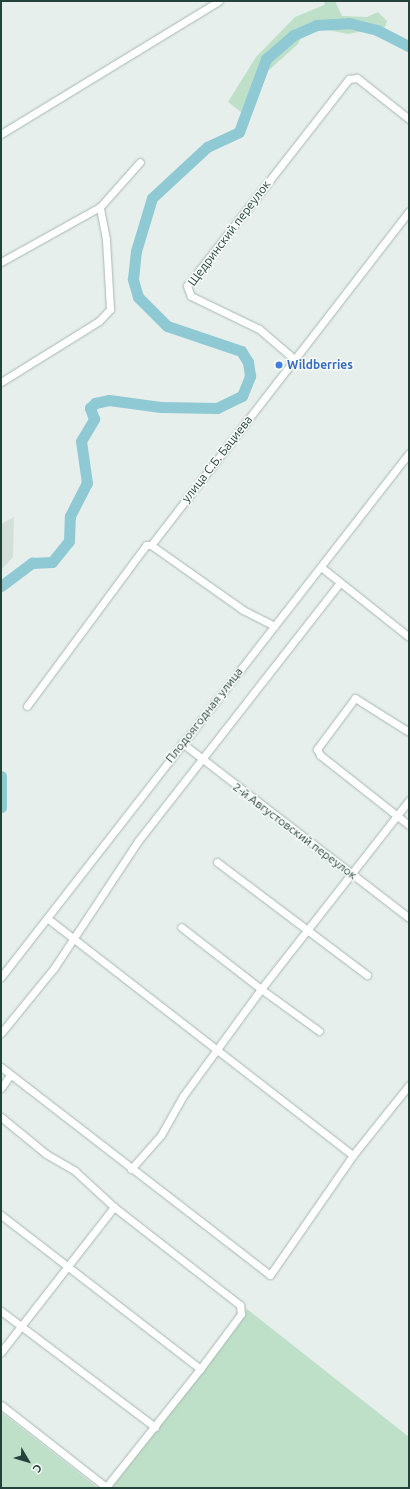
<!DOCTYPE html>
<meta charset="utf-8">
<style>
body{margin:0}
#map{position:relative;width:410px;height:1489px;overflow:hidden;background:#e6efeb;font-family:Ubuntu,sans-serif}
div>[style]{position:absolute}
.built>*{inset:0;background:#d4dfda}
.green>*{inset:0;background:#bfe0c8}
.river>*{height:11px;margin:-5.5px;padding:0 5.5px;transform-origin:5.5px;border-radius:5.5px;background:#8ec9d4}
.roads{filter:drop-shadow(0 0 1px #a8b8b2) drop-shadow(0 0 1px #a8b8b2)}
.minor>*{height:7px;margin:-3.5px;padding:0 3.5px;transform-origin:3.5px;border-radius:3.5px;background:#fff}
.dots>*{width:11px;height:11px;translate:-50% -50%;box-sizing:border-box;border:2px solid #f7fbf9;border-radius:50%}
span{translate:-50% -50%;white-space:nowrap;text-align:center;line-height:1.15;-webkit-text-stroke:3px #f7fbf9;paint-order:stroke}
.street-label{font-size:12px;color:#24423a}
.shop-label{font-size:12px;color:#366cbe;font-weight:700}
.left{translate:0 -50%;text-align:left}
.frame{position:absolute;inset:0;border:2px solid #24423a;pointer-events:none}
.north{position:absolute;left:8px;top:1441px;width:40px;height:40px;-webkit-text-stroke:3px #f7fbf9;paint-order:stroke;rotate:128deg;font-size:11px;font-weight:700;line-height:16px;text-align:center;color:#24423a}
.north::after{content:'';display:block;margin:auto;width:14px;height:18px;background:#24423a;clip-path:polygon(50% 0,100% 100%,50% 72%,0 100%)}
</style>
<div id="map">
<div class="built">
<i style="clip-path:polygon(14px 517px,13px 557px,1px 570px,1px 524px)"></i>
</div>
<div class="green">
<i style="clip-path:polygon(325px 1px,335px 1px,342px 16px,367px 17px,378px 12px,387px 21px,385px 27px,348px 34px,323px 29px,302px 35px,298px 44px,268px 71px,253px 110px,241px 112px,228px 102px,256px 57px,295px 17px,324px 5px)"></i>
<i style="clip-path:polygon(247px 1309px,409px 1437px,409px 1488px,112px 1488px)"></i>
<i style="clip-path:polygon(1px 1412px,98px 1488px,1px 1488px)"></i>
</div>
<div class="river">
<i style="left:1px;top:586px;width:39px;rotate:-37deg"></i>
<i style="left:32px;top:563px;width:20px;rotate:-3deg"></i>
<i style="left:52px;top:562px;width:27px;rotate:-51deg"></i>
<i style="left:69px;top:541px;width:25px;rotate:-88deg"></i>
<i style="left:70px;top:516px;width:37px;rotate:-63deg"></i>
<i style="left:87px;top:483px;width:42px;rotate:-98.1deg"></i>
<i style="left:81px;top:441px;width:26px;rotate:-59deg"></i>
<i style="left:94px;top:419px;width:12px;rotate:-110deg"></i>
<i style="left:90px;top:408px;width:7px;rotate:-45deg"></i>
<i style="left:95px;top:403px;width:14px;rotate:-12deg"></i>
<i style="left:109px;top:400px;width:52px;rotate:7.7deg"></i>
<i style="left:161px;top:407px;width:56px;rotate:1deg"></i>
<i style="left:217px;top:408px;width:28px;rotate:-26deg"></i>
<i style="left:242px;top:396px;width:22px;rotate:-68deg"></i>
<i style="left:250px;top:376px;width:14px;rotate:-98deg"></i>
<i style="left:248px;top:362px;width:13px;rotate:-122deg"></i>
<i style="left:241px;top:351px;width:78px;rotate:-161.3deg"></i>
<i style="left:167px;top:326px;width:41px;rotate:-135deg"></i>
<i style="left:138px;top:297px;width:19px;rotate:-106deg"></i>
<i style="left:133px;top:279px;width:28px;rotate:-84deg"></i>
<i style="left:136px;top:251px;width:55px;rotate:-73.2deg"></i>
<i style="left:152px;top:198px;width:75px;rotate:-42.8deg"></i>
<i style="left:207px;top:147px;width:35px;rotate:-25deg"></i>
<i style="left:239px;top:132px;width:78px;rotate:-69.7deg"></i>
<i style="left:266px;top:59px;width:37px;rotate:-41deg"></i>
<i style="left:294px;top:35px;width:24px;rotate:-24deg"></i>
<i style="left:316px;top:25px;width:33px;rotate:-3deg"></i>
<i style="left:349px;top:23px;width:29px;rotate:14deg"></i>
<i style="left:377px;top:30px;width:36px;rotate:27deg"></i>
<i style="left:1px;top:776px;width:31px;rotate:90deg"></i>
</div>
<div class="roads">
<div class="minor">
<i style="left:1px;top:134px;width:255px;rotate:-31.4deg"></i>
<i style="left:1px;top:262px;width:113px;rotate:-29.1deg"></i>
<i style="left:100px;top:207px;width:60px;rotate:-48.4deg"></i>
<i style="left:293px;top:358px;width:45px;rotate:-139.5deg"></i>
<i style="left:259px;top:329px;width:76px;rotate:-154.1deg"></i>
<i style="left:191px;top:296px;width:11px;rotate:-112deg"></i>
<i style="left:187px;top:286px;width:263px;rotate:-52deg"></i>
<i style="left:349px;top:79px;width:8px;rotate:-7deg"></i>
<i style="left:357px;top:78px;width:66px;rotate:38.3deg"></i>
<i style="left:1px;top:382px;width:115px;rotate:-31.9deg"></i>
<i style="left:99px;top:321px;width:16px;rotate:-47deg"></i>
<i style="left:110px;top:309px;width:70px;rotate:-93.3deg"></i>
<i style="left:106px;top:239px;width:33px;rotate:-101deg"></i>
<i style="left:151px;top:545px;width:113px;rotate:35.2deg"></i>
<i style="left:243px;top:610px;width:35px;rotate:27deg"></i>
<i style="left:321px;top:567px;width:112px;rotate:38.5deg"></i>
<i style="left:27px;top:706px;width:200px;rotate:-53.5deg"></i>
<i style="left:146px;top:545px;width:5px"></i>
<i style="left:151px;top:545px;width:422px;rotate:-52.3deg"></i>
<i style="left:409px;top:732px;width:64px;rotate:-147.8deg"></i>
<i style="left:355px;top:698px;width:64px;rotate:126.7deg"></i>
<i style="left:317px;top:749px;width:7px;rotate:63deg"></i>
<i style="left:320px;top:755px;width:113px;rotate:38.2deg"></i>
<i style="left:182px;top:743px;width:287px;rotate:37.6deg"></i>
<i style="left:217px;top:862px;width:188px;rotate:37deg"></i>
<i style="left:47px;top:918px;width:387px;rotate:37.8deg"></i>
<i style="left:1px;top:977px;width:664px;rotate:-52.09deg"></i>
<i style="left:319px;top:1031px;width:72px;rotate:-144.1deg"></i>
<i style="left:261px;top:989px;width:240px;rotate:-51.9deg"></i>
<i style="left:1px;top:1033px;width:84px;rotate:-50.8deg"></i>
<i style="left:54px;top:968px;width:152px;rotate:-56.5deg"></i>
<i style="left:138px;top:841px;width:328px;rotate:-52deg"></i>
<i style="left:1px;top:1067px;width:340px;rotate:37.7deg"></i>
<i style="left:270px;top:1275px;width:146px;rotate:-55.3deg"></i>
<i style="left:353px;top:1155px;width:90px;rotate:-51.3deg"></i>
<i style="left:1px;top:1088px;width:16px;rotate:-55deg"></i>
<i style="left:1px;top:1117px;width:58px;rotate:39.4deg"></i>
<i style="left:46px;top:1154px;width:34px;rotate:30deg"></i>
<i style="left:75px;top:1171px;width:53px;rotate:42.7deg"></i>
<i style="left:114px;top:1207px;width:160px;rotate:37.9deg"></i>
<i style="left:240px;top:1305px;width:9px;rotate:84deg"></i>
<i style="left:241px;top:1314px;width:69px;rotate:126.7deg"></i>
<i style="left:131px;top:1169px;width:45px;rotate:-48.6deg"></i>
<i style="left:161px;top:1135px;width:45px;rotate:-60.6deg"></i>
<i style="left:183px;top:1096px;width:132px;rotate:-53.9deg"></i>
<i style="left:261px;top:989px;width:101px;rotate:-142.2deg"></i>
<i style="left:1px;top:1215px;width:252px;rotate:37.7deg"></i>
<i style="left:200px;top:1369px;width:151px;rotate:128.5deg"></i>
<i style="left:106px;top:1487px;width:133px;rotate:-142deg"></i>
<i style="left:1px;top:1311px;width:193px;rotate:37deg"></i>
<i style="left:1px;top:1352px;width:184px;rotate:-52.1deg"></i>
</div>
</div>
<div class="dots">
<i style="left:279px;top:365px;background:#3f7fe0"></i>
</div>
<div class="street-label">
<span style="left:229px;top:233px;rotate:-53deg">Щедринский переулок</span>
<span style="left:217px;top:459px;rotate:-52deg">улица С.Б. Бациева</span>
<span style="left:204px;top:715px;rotate:-52deg">Плодоягодная улица</span>
<span style="left:295px;top:831px;rotate:37deg">2-й Августовский переулок</span>
</div>
<div class="shop-label">
<span class="left" style="left:287px;top:365px">Wildberries</span>
</div>
<div class="frame"></div>
<div class="north">С</div>
</div>
